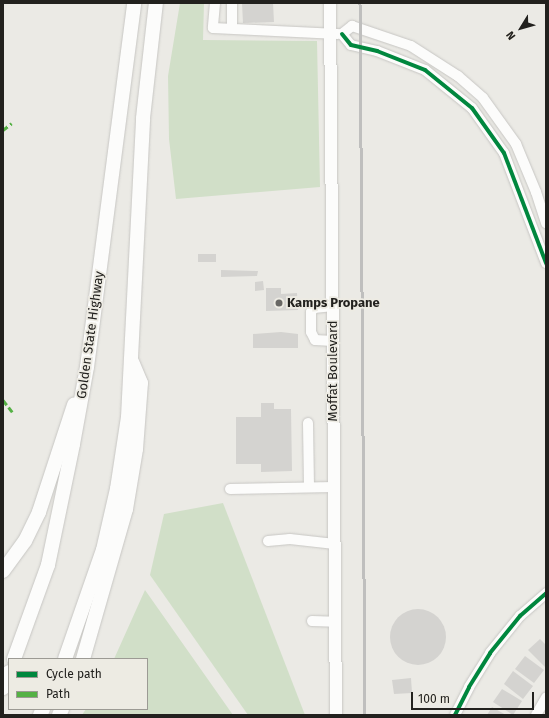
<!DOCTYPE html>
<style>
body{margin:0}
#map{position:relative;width:549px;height:718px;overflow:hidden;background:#ebeae5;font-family:"Fira Sans",sans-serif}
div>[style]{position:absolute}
.green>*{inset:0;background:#d1dfc8}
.building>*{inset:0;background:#d4d3d0}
.round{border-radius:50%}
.roads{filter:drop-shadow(0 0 1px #c7c6c3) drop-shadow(0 0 1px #c7c6c3)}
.minor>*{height:10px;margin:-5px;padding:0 5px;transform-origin:5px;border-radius:5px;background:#fcfcfb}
.major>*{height:12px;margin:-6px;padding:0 6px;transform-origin:6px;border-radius:6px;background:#fcfcfb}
.highway>*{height:14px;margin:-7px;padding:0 7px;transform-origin:7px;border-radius:7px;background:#fcfcfb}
.rail>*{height:2.5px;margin:-1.25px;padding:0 1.25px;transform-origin:1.25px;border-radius:1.25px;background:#bfbfbe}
.quiet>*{height:3px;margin-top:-1.5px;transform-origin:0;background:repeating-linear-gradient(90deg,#55b145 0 6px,transparent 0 9px)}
.cycleway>*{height:4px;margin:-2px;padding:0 2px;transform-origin:2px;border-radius:2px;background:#00873e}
.dots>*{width:11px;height:11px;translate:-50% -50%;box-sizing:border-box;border:2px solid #edebe3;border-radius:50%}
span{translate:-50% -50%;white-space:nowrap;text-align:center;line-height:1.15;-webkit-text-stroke:3.5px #edebe3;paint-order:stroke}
.poi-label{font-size:13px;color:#22211e;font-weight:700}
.left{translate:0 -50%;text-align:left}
.street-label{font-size:13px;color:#22211e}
.frame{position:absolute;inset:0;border:4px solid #22211e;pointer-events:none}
.legend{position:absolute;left:8px;top:658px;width:140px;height:52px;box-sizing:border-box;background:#edebe3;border:1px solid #9c9a94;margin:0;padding:5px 7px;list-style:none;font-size:12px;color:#22211e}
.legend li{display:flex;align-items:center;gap:8px;height:20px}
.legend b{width:20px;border:1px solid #9c9a94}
.north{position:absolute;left:501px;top:8px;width:40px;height:40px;-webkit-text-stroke:3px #edebe3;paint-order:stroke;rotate:233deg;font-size:11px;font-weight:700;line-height:16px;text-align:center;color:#22211e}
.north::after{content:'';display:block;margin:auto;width:14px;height:18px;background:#22211e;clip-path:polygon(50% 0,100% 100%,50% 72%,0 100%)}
.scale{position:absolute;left:411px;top:692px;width:123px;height:18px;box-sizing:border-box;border:2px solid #22211e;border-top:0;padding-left:5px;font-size:12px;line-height:14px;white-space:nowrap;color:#22211e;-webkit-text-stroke:3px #edebe3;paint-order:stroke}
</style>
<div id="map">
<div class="green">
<i style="clip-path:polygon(180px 3px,204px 3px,203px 40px,317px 41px,320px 187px,176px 199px,169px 139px,168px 76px)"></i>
<i style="clip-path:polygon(223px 503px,305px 715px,248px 715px,150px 575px,164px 514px)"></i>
<i style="clip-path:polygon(145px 590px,233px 715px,82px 715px,86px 709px,147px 709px,147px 659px,114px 659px)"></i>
</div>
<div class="building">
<i style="clip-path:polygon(242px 3px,273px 3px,274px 22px,243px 23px)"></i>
<i style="clip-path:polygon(198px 254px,216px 254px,216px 262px,198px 262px)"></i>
<i style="clip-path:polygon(221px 270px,258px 271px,257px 276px,221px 277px)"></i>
<i style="clip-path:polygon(263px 281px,264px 290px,255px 291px,255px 282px)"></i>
<i style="clip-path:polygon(266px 288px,281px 288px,281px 294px,297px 293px,298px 310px,266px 311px)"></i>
<i style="clip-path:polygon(281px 332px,298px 334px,298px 348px,253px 348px,253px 334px)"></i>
<i style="clip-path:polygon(261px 403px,274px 403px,274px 409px,291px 409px,292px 471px,261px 472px,261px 464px,236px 464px,236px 417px,261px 417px)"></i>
<i class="round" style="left:390px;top:609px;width:56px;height:56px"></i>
<i style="clip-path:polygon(540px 639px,546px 645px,546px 668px,528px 650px)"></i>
<i style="clip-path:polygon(525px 656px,544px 670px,534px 683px,515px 669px)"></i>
<i style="clip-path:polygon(513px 671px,533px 686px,523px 699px,504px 684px)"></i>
<i style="clip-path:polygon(411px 678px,412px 693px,394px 694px,392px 680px)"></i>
<i style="clip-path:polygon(502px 689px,522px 701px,513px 715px,493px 702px)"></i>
<i style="clip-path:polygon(492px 707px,506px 715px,487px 715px)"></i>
</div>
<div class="roads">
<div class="minor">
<i style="left:215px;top:3px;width:25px;rotate:95deg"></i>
<i style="left:213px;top:28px;width:125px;rotate:2.7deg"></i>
<i style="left:232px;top:3px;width:24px;rotate:90deg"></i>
<i style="left:342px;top:34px;width:14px;rotate:51deg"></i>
<i style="left:351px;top:45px;width:27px;rotate:13deg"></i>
<i style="left:377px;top:51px;width:52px;rotate:21.6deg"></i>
<i style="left:425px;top:70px;width:60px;rotate:39deg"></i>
<i style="left:472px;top:108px;width:55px;rotate:54.6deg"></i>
<i style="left:504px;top:153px;width:118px;rotate:69.1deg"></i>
<i style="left:342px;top:34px;width:13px;rotate:-39deg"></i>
<i style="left:352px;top:26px;width:62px;rotate:18.7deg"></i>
<i style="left:411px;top:46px;width:56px;rotate:32.6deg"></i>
<i style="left:458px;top:76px;width:33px;rotate:41deg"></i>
<i style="left:483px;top:98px;width:57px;rotate:54.3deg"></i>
<i style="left:516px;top:144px;width:52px;rotate:67.4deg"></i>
<i style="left:536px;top:192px;width:33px;rotate:72deg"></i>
<i style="left:333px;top:306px;width:19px;rotate:174deg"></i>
<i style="left:314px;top:308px;width:5px;rotate:127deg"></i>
<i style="left:311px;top:312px;width:20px;rotate:90deg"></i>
<i style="left:311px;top:332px;width:9px;rotate:63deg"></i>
<i style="left:315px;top:340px;width:18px;rotate:3deg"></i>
<i style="left:308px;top:423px;width:64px;rotate:89.1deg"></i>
<i style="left:230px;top:489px;width:104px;rotate:-1.1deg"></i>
<i style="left:268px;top:541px;width:22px;rotate:-5deg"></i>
<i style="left:290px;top:539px;width:45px;rotate:6.3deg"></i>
<i style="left:312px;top:621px;width:23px;rotate:2deg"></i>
<i style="left:455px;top:715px;width:31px;rotate:-63deg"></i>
<i style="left:469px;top:687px;width:40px;rotate:-58deg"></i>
<i style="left:490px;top:653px;width:48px;rotate:-51deg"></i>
<i style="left:520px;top:616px;width:35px;rotate:-41deg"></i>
<i style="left:536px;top:715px;width:20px;rotate:-60deg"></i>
</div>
<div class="major">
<i style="left:330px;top:3px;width:712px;rotate:89.52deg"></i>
</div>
<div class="highway">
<i style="left:3px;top:571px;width:37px;rotate:-54deg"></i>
<i style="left:25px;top:541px;width:32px;rotate:-64deg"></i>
<i style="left:39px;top:512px;width:113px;rotate:-71.9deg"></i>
<i style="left:14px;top:659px;width:100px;rotate:-70.1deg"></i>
<i style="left:48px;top:565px;width:124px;rotate:-78.3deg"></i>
<i style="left:73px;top:444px;width:78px;rotate:-79.7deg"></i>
<i style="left:87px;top:367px;width:367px;rotate:-82.6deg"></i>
<i style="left:65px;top:659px;width:115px;rotate:-70.8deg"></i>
<i style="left:103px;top:550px;width:63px;rotate:-77.1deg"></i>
<i style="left:117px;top:489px;width:73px;rotate:-81.3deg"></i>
<i style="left:128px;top:417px;width:299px;rotate:-87.1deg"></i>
<i style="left:143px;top:118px;width:116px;rotate:-83.6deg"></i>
<i style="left:83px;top:659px;width:156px;rotate:-74deg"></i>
<i style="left:126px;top:509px;width:61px;rotate:-80.5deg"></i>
<i style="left:136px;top:449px;width:66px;rotate:-85.7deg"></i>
<i style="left:141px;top:383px;width:23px;rotate:-113deg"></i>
<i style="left:3px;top:688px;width:17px;rotate:-69deg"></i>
<i style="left:40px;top:715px;width:7px;rotate:-63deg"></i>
<i style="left:59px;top:715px;width:7px;rotate:-63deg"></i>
</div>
</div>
<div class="rail">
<i style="left:360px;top:3px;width:712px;rotate:89.6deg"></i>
</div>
<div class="quiet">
<i style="left:3px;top:130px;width:11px;rotate:-38deg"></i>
<i style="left:3px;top:400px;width:18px;rotate:52deg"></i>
</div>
<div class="cycleway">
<i style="left:342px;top:34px;width:14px;rotate:51deg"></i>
<i style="left:351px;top:45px;width:27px;rotate:13deg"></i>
<i style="left:377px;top:51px;width:52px;rotate:21.6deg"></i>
<i style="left:425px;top:70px;width:60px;rotate:39deg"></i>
<i style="left:472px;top:108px;width:55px;rotate:54.6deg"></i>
<i style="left:504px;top:153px;width:118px;rotate:69.1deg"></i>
<i style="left:455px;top:715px;width:31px;rotate:-63deg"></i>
<i style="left:469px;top:687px;width:40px;rotate:-58deg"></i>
<i style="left:490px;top:653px;width:48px;rotate:-51deg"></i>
<i style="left:520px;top:616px;width:35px;rotate:-41deg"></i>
</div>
<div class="dots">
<i style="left:279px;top:303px;background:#686764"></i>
</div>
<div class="poi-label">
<span class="left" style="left:287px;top:303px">Kamps Propane</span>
</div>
<div class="street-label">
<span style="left:91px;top:335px;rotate:-82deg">Golden State Highway</span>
<span style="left:333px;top:371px;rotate:-90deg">Moffat Boulevard</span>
</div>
<div class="frame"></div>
<ul class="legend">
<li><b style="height:5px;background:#00873e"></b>Cycle path</li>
<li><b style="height:5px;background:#55b145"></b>Path</li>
</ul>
<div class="north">N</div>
<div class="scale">100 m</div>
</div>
